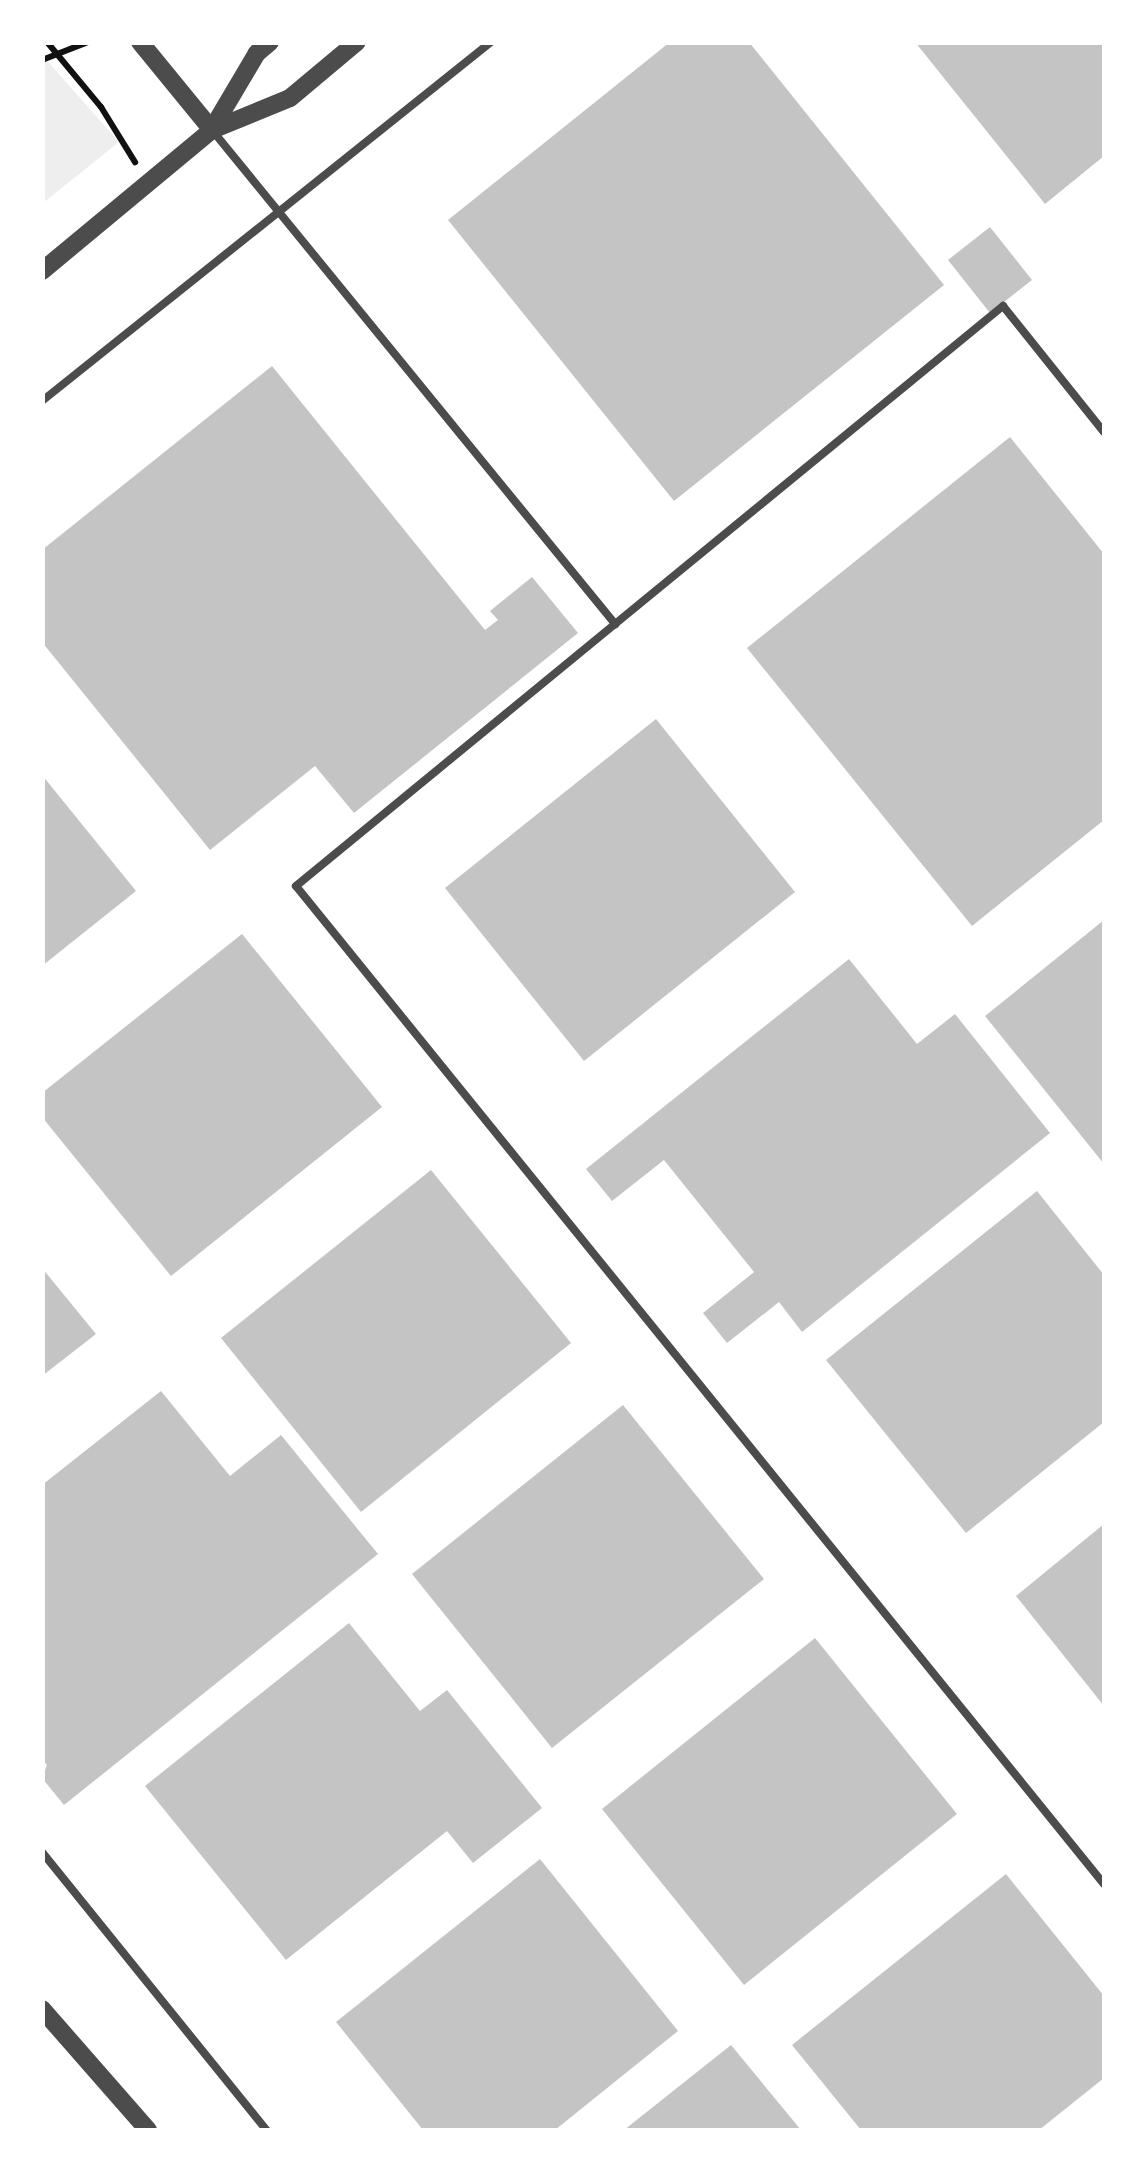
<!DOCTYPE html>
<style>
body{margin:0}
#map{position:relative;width:1147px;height:2173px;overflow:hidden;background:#fff;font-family:"PT Serif",serif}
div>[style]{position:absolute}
.green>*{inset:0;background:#eee}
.building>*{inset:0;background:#c4c4c4}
.path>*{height:6px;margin:-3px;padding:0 3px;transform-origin:3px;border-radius:3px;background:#111}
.service>*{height:8px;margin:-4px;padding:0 4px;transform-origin:4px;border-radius:4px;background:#4c4c4c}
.tertiary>*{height:18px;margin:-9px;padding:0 9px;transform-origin:9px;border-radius:9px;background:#4c4c4c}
span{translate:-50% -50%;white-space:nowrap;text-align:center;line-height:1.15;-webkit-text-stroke:9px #fff;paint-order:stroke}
.frame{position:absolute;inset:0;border:45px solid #fff;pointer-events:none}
</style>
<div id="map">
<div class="green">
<i style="clip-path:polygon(42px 55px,119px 142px,43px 203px,42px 203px)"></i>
</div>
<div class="building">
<i style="clip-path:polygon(670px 42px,749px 42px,944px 285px,674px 501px,448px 220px)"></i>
<i style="clip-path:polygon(915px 42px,1104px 42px,1104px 156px,1045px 204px)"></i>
<i style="clip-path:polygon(990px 227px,1032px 280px,990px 313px,948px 260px)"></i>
<i style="clip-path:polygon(272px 366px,485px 630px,498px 620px,490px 611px,532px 577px,578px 633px,354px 813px,315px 766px,210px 850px,42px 642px,42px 550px)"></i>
<i style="clip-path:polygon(1010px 437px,1104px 554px,1104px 820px,972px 926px,747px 648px)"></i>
<i style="clip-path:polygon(656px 719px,795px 892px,584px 1061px,445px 888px)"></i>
<i style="clip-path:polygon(42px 775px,136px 891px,42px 966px)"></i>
<i style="clip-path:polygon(1104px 920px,1104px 1164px,985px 1016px)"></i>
<i style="clip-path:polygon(242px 934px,382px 1107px,171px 1276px,42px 1117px,42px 1093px)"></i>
<i style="clip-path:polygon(849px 959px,917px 1044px,955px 1014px,1050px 1133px,802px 1332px,779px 1302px,727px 1343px,703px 1313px,754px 1272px,664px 1160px,612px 1201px,586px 1169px)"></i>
<i style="clip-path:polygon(431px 1170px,571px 1343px,361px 1512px,221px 1338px)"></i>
<i style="clip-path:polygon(1037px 1191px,1104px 1275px,1104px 1422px,966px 1533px,826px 1360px)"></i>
<i style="clip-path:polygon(42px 1268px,96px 1334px,42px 1376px)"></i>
<i style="clip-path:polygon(161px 1391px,230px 1476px,281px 1435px,378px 1554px,64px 1805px,42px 1778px,47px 1765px,42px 1759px,42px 1485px)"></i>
<i style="clip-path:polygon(623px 1405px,764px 1579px,552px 1748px,412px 1574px)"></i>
<i style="clip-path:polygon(1104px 1524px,1104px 1706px,1016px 1596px)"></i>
<i style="clip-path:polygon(349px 1623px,420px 1711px,447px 1690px,542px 1808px,473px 1863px,447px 1831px,286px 1960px,145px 1786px)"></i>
<i style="clip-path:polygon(815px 1638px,957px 1814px,744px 1985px,602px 1809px)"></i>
<i style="clip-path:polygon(540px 1859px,678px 2031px,555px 2130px,423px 2130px,336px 2022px)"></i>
<i style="clip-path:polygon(1006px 1874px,1104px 1996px,1104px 2078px,1039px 2130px,861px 2130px,792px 2045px)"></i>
<i style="clip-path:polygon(731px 2045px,801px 2130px,624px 2130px)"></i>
</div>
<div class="path">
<i style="left:47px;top:42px;width:85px;rotate:50.3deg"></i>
<i style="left:101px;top:107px;width:65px;rotate:58.3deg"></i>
<i style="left:42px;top:60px;width:49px;rotate:-21.4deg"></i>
</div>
<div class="service">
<i style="left:212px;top:130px;width:638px;rotate:50.79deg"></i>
<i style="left:615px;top:624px;width:413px;rotate:140.6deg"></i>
<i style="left:296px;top:886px;width:1284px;rotate:51.01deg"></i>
<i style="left:42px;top:401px;width:575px;rotate:-38.64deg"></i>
<i style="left:615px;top:624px;width:502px;rotate:-39.34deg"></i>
<i style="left:1003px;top:306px;width:161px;rotate:51.3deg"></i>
<i style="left:42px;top:1852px;width:357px;rotate:51.1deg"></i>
</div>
<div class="tertiary">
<i style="left:140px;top:42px;width:114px;rotate:50.7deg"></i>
<i style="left:212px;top:129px;width:88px;rotate:-59.4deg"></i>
<i style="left:257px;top:53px;width:17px;rotate:-40deg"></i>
<i style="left:42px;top:271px;width:221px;rotate:-39.7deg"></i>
<i style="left:212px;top:130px;width:84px;rotate:-22.3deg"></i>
<i style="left:290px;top:98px;width:87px;rotate:-39.9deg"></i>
<i style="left:42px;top:2009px;width:161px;rotate:48.8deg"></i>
</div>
<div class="frame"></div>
</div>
